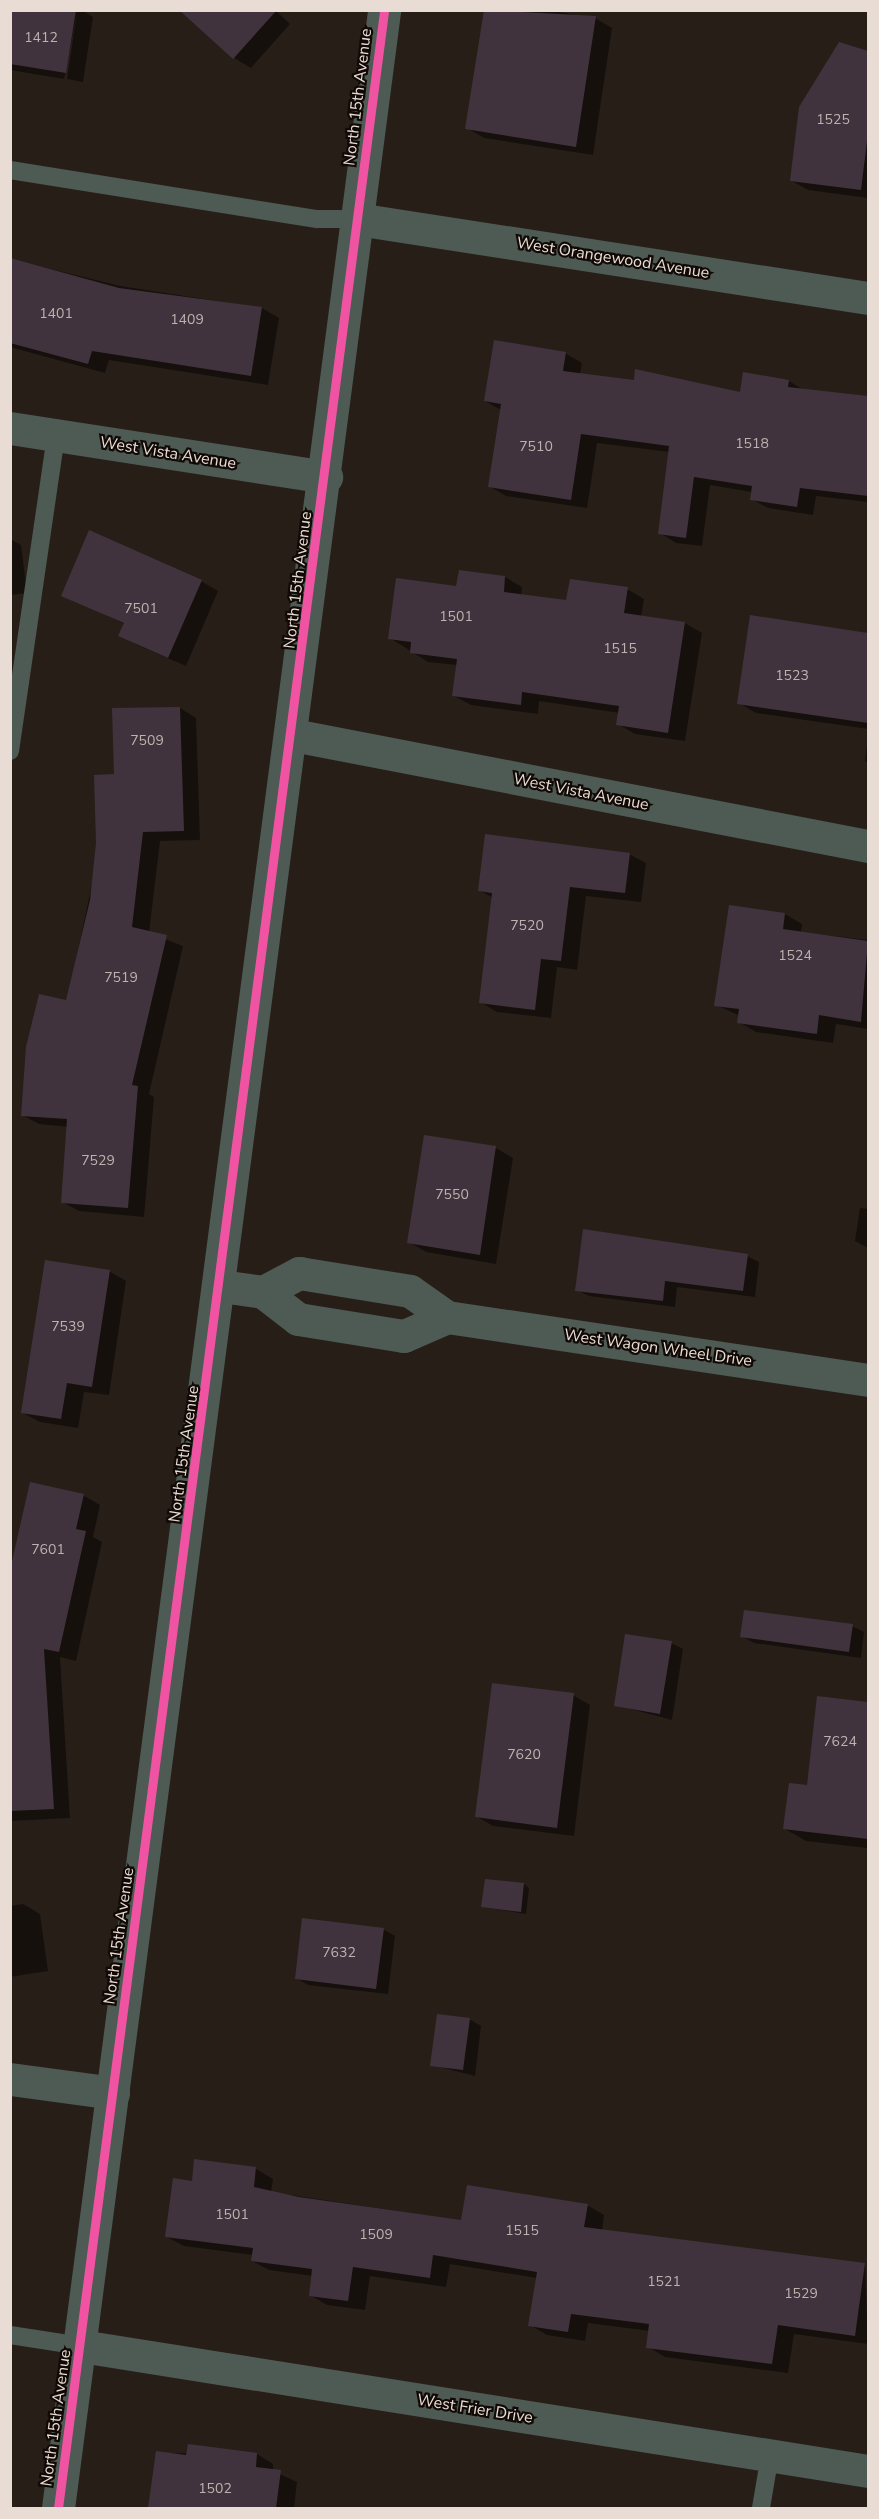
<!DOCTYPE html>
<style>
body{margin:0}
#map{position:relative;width:879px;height:2519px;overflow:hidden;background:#281e18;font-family:"Nunito Sans",sans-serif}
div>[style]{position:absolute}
.shadow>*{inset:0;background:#0007}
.building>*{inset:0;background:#41333d}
.service>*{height:18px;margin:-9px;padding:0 9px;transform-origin:9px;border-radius:9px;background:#4e5a54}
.minor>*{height:33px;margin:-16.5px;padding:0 16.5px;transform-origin:16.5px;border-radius:16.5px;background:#4e5a54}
.tertiary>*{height:33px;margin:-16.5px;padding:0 16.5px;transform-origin:16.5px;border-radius:16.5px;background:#4e5a54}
.cycleway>*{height:9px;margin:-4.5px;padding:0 4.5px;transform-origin:4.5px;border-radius:4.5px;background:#f153a3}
span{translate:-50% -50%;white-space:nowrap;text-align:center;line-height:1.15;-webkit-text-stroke:4.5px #110905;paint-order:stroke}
.number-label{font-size:14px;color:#beb2ae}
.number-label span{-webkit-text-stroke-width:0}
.street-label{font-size:16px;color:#e8dcd4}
.frame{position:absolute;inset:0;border:12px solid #e8dcd4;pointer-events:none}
</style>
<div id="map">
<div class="shadow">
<i style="clip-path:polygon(10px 10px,82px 10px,93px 17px,83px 82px,67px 79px,77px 12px,64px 79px,10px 70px)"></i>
<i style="clip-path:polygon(275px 10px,290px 24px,251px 68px,234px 58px)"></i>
<i style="clip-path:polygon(485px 10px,547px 10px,595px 18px,612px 28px,593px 155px,484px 138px,467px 128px)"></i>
<i style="clip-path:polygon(839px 44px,868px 53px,868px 198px,808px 190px,792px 181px)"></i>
<i style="clip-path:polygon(10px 259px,120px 286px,262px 308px,279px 318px,268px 385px,109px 360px,105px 373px,10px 347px)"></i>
<i style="clip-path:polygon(565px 353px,582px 363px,580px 374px,742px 394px,789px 381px,805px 391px,868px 398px,868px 502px,816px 496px,813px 515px,768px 508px,751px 499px,752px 492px,710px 485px,702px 546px,676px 543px,660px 533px,670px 452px,597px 443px,587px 508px,506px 496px,489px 486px,501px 410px,485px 401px)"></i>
<i style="clip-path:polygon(10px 539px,21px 545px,27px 593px,10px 595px)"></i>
<i style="clip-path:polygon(505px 577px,522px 587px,521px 596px,568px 602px,627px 589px,644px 599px,641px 617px,685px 623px,702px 633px,685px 741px,635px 734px,618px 724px,620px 713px,539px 701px,538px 714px,471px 705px,454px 696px,458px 665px,428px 662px,390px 638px,458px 587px)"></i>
<i style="clip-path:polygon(201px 581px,218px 591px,186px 666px,137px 645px,120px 636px,125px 624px,63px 595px)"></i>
<i style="clip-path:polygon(751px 617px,868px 636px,868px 729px,756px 713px,739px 703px)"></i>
<i style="clip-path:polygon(180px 708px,196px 718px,200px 840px,160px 841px,149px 933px,183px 946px,149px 1094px,154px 1097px,144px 1217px,79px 1211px,62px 1202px,68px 1127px,39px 1124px,22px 1115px,67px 1002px,115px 775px)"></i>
<i style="clip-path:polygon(868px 737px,868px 763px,865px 761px)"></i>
<i style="clip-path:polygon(629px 854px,646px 863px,641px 902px,586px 896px,577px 970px,557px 967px,551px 1018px,497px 1012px,480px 1002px,493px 898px,479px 890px)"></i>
<i style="clip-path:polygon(730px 906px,785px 914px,802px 924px,801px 932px,868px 940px,868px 1029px,836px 1024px,833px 1043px,756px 1032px,739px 1022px,740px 1016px,716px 1005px)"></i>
<i style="clip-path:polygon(425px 1137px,496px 1148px,513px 1158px,496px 1264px,426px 1252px,409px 1242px)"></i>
<i style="clip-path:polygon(860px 1208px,868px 1209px,868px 1248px,855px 1241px)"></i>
<i style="clip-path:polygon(747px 1256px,759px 1262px,755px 1297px,677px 1287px,675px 1307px,589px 1296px,577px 1290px)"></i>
<i style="clip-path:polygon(109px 1271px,126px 1281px,109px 1395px,84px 1392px,78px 1428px,40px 1422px,23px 1413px)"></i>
<i style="clip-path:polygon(83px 1495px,100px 1505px,93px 1537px,102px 1542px,76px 1661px,60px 1657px,70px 1818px,10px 1821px,10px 1577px)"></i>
<i style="clip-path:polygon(852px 1626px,864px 1632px,861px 1658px,754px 1643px,742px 1636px)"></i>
<i style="clip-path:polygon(671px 1643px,683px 1649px,672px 1720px,616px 1705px)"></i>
<i style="clip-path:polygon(573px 1695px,590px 1705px,574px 1836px,493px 1826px,476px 1816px)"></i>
<i style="clip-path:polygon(819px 1698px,868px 1703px,868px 1860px,867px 1848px,806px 1841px,785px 1829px,808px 1787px)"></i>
<i style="clip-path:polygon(524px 1884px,529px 1888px,526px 1914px,483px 1907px)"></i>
<i style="clip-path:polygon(23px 1904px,40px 1914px,48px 1971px,10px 1977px,10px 1906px)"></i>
<i style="clip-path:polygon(383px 1929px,395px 1936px,388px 1994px,308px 1985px,296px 1978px)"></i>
<i style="clip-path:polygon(469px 2019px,481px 2026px,475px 2076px,432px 2065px)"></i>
<i style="clip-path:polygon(256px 2169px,273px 2179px,271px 2192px,463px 2221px,587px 2205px,604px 2215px,602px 2231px,865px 2265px,868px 2344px,794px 2334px,788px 2373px,665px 2357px,648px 2347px,650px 2331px,588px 2323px,585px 2341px,547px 2335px,530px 2325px,537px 2278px,450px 2264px,446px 2287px,370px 2276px,365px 2310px,327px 2305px,310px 2295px,313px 2276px,269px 2270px,252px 2261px,253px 2255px,184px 2246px,167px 2237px,193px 2182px)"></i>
<i style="clip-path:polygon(157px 2453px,257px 2454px,273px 2464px,273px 2471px,297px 2482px,294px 2508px,150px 2508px)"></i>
</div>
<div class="building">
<i style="clip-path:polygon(10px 10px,76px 10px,66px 73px,10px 64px)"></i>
<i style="clip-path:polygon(179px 10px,277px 10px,233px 59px)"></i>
<i style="clip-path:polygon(484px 10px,596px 16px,576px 147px,465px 129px)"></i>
<i style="clip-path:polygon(839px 42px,868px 51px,868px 133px,861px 190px,790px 181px,799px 107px)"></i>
<i style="clip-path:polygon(10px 258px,119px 288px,262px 307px,251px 376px,92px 351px,88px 364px,10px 343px)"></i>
<i style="clip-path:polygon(494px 340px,566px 352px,563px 371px,634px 380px,635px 369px,740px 392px,743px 372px,789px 380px,788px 387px,868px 396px,868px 496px,800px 488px,797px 507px,750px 500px,752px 486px,694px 477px,686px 538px,658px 534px,669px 446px,581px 434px,571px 500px,488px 487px,501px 404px,484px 401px)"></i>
<i style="clip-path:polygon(89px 530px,202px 580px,168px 658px,118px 636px,124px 623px,61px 596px)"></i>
<i style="clip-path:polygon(459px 570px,505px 576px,504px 592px,566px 600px,570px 579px,628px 587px,624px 613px,685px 622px,668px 733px,616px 725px,619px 706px,522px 692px,521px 705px,452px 696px,457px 659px,410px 653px,411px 642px,388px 639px,396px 578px,456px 586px)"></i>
<i style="clip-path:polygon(750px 615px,868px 633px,868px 723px,737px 704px)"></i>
<i style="clip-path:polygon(180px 707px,184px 831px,143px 832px,132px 927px,167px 935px,132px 1085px,138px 1086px,128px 1208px,61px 1203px,67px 1119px,21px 1116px,26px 1047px,39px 994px,66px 1000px,90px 900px,96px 843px,94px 775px,114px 774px,112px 708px)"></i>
<i style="clip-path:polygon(485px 834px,630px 853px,625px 893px,570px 887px,561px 961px,541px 959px,535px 1010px,479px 1003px,492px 893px,478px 891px)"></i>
<i style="clip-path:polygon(729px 905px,785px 913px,783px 929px,868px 941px,861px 1022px,819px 1015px,817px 1034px,737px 1023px,739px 1009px,714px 1006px)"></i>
<i style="clip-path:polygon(424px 1135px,496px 1146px,480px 1255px,407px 1243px)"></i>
<i style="clip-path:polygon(583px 1229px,748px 1254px,743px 1291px,665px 1281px,663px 1301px,575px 1291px)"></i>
<i style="clip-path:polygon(45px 1260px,110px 1270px,92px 1387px,67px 1383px,61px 1419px,21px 1413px)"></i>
<i style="clip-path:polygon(30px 1482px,84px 1494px,76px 1529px,86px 1531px,59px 1652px,44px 1649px,54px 1809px,10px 1811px,10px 1570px)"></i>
<i style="clip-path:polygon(744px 1610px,853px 1624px,849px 1652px,740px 1637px)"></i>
<i style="clip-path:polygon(625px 1634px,672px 1641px,660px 1714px,614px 1706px)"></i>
<i style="clip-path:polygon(492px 1683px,574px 1693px,557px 1828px,475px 1817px)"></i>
<i style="clip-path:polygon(817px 1696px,868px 1702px,868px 1839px,783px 1829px,789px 1783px,807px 1785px)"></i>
<i style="clip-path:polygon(485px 1879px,524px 1883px,521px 1912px,481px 1907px)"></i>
<i style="clip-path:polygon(302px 1918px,384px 1928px,376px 1989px,295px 1979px)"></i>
<i style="clip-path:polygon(437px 2014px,470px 2018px,463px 2070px,430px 2066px)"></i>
<i style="clip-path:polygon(194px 2159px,256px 2167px,254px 2187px,299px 2197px,461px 2220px,467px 2185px,588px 2204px,584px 2227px,865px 2263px,855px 2336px,778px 2325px,772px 2364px,646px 2348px,649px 2324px,571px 2314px,568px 2332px,528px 2326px,537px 2272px,433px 2255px,430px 2278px,353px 2267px,348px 2301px,309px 2296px,312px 2269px,251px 2261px,253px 2248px,165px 2237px,173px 2178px,192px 2181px)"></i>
<i style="clip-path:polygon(188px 2444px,257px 2453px,256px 2467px,281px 2470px,276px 2508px,148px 2508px,156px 2451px,186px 2455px)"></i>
</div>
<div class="service">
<i style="left:10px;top:170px;width:311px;rotate:9.1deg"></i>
<i style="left:317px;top:219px;width:40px"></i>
<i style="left:10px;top:751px;width:319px;rotate:-81.7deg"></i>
<i style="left:10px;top:2335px;width:72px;rotate:8.8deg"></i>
<i style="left:761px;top:2508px;width:54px;rotate:-80.4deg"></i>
</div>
<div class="minor">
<i style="left:357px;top:219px;width:517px;rotate:8.79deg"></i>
<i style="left:10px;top:428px;width:320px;rotate:8.8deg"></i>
<i style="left:293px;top:735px;width:586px;rotate:10.93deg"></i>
<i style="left:221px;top:1286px;width:42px;rotate:8.1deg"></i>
<i style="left:263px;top:1292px;width:44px;rotate:37.6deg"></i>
<i style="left:298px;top:1319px;width:107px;rotate:9.1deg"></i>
<i style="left:404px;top:1336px;width:47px;rotate:-23.8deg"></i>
<i style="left:263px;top:1292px;width:41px;rotate:-27.8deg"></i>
<i style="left:299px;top:1273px;width:112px;rotate:9.2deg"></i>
<i style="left:410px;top:1291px;width:45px;rotate:35.1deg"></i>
<i style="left:447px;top:1317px;width:426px;rotate:8.5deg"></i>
<i style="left:10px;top:2079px;width:104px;rotate:7.7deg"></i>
<i style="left:81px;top:2346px;width:797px;rotate:9.02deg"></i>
</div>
<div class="tertiary">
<i style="left:58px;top:2508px;width:2519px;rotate:-82.56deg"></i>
</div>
<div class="cycleway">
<i style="left:58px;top:2508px;width:2519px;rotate:-82.56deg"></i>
</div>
<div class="number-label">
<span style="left:41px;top:38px">1412</span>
<span style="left:833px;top:120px">1525</span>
<span style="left:56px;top:314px">1401</span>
<span style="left:187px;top:320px">1409</span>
<span style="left:752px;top:444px">1518</span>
<span style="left:536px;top:447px">7510</span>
<span style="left:141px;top:609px">7501</span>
<span style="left:456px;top:617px">1501</span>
<span style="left:620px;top:649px">1515</span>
<span style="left:792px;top:676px">1523</span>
<span style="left:147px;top:741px">7509</span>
<span style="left:527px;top:926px">7520</span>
<span style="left:795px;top:956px">1524</span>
<span style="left:121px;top:978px">7519</span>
<span style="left:98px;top:1161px">7529</span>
<span style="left:452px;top:1195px">7550</span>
<span style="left:68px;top:1327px">7539</span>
<span style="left:48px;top:1550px">7601</span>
<span style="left:840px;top:1742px">7624</span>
<span style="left:524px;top:1755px">7620</span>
<span style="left:339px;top:1953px">7632</span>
<span style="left:232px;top:2215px">1501</span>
<span style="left:522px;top:2231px">1515</span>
<span style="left:376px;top:2235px">1509</span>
<span style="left:664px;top:2282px">1521</span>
<span style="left:801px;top:2294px">1529</span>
<span style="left:215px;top:2489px">1502</span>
</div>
<div class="street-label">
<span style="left:358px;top:97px;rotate:-83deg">North 15th Avenue</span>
<span style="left:613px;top:258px;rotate:9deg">West Orangewood Avenue</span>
<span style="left:168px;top:453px;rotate:9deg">West Vista Avenue</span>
<span style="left:298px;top:580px;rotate:-83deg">North 15th Avenue</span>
<span style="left:581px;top:792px;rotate:11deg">West Vista Avenue</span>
<span style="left:658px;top:1348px;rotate:8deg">West Wagon Wheel Drive</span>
<span style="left:184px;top:1454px;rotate:-82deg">North 15th Avenue</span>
<span style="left:119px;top:1936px;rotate:-82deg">North 15th Avenue</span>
<span style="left:475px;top:2409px;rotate:9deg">West Frier Drive</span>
<span style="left:56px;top:2418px;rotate:-82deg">North 15th Avenue</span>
</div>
<div class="frame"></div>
</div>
